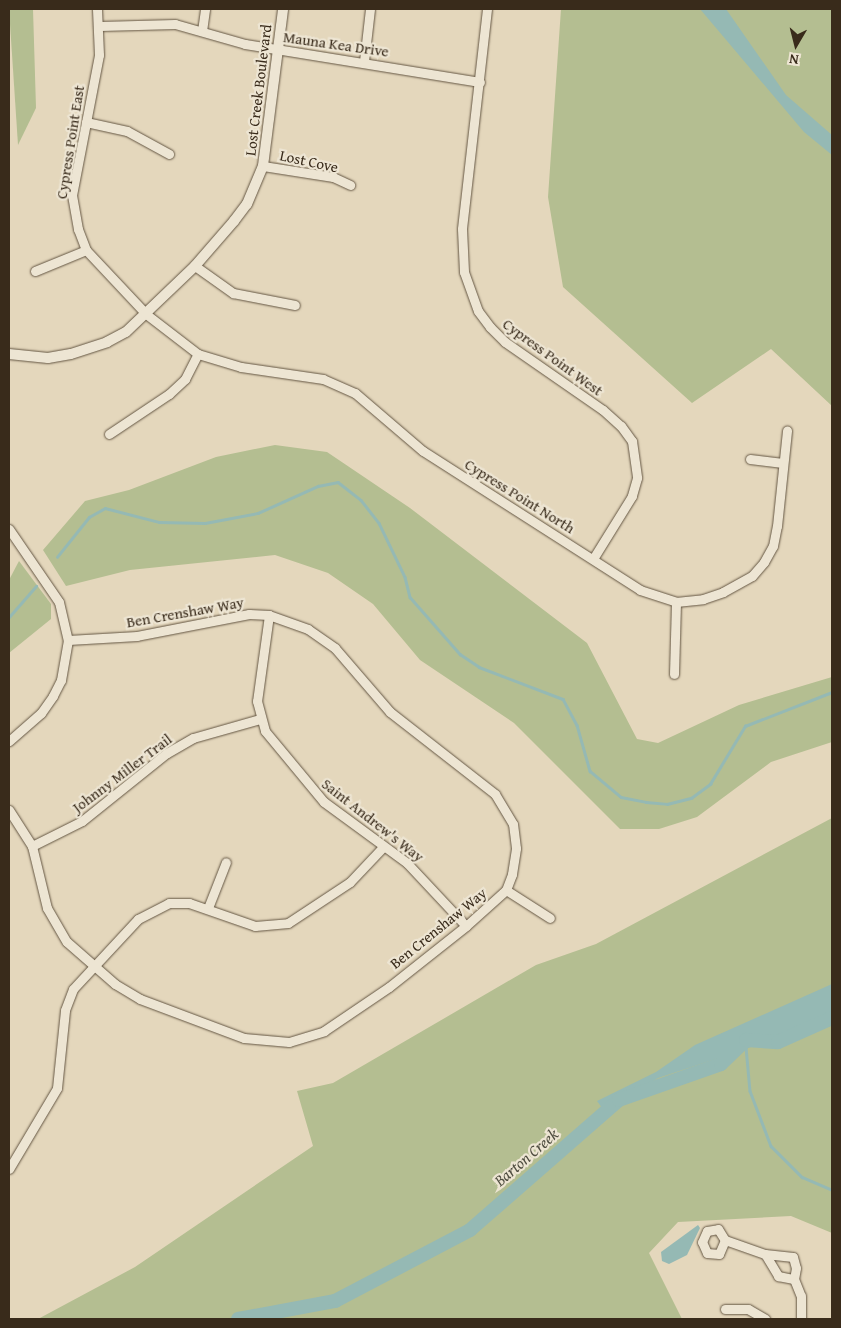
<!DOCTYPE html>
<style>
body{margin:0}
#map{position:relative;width:841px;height:1328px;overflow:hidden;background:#e4d7bc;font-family:"Gentium Book Plus",serif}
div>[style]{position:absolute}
.green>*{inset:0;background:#b4be91}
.water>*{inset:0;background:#95b9b4}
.stream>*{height:2.5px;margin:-1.25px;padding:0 1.25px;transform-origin:1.25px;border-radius:1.25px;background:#95b9b4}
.river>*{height:14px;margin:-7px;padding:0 7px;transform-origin:7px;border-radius:7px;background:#95b9b4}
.roads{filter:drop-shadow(0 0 1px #645643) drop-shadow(0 0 1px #645643)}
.minor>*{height:9px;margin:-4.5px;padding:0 4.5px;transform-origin:4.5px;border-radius:4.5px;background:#ede5d3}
.tertiary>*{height:10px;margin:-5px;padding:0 5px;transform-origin:5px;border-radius:5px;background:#ede5d3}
span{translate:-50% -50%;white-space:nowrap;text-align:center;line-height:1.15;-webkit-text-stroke:4.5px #ede5d3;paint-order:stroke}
.street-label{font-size:15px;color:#392b1b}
.water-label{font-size:16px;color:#504e41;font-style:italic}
.frame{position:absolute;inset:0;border:10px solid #392b1b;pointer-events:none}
.north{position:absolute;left:771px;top:20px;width:50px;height:50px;-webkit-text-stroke:4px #ede5d3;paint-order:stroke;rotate:188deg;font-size:14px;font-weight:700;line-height:20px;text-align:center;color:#392b1b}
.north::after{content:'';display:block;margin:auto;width:18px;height:22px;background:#392b1b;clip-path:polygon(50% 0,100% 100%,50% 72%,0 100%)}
</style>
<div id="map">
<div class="green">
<i style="clip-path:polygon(9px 9px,33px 9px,36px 108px,18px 145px)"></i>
<i style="clip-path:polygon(561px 9px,832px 9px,832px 406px,771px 349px,692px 403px,563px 287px,548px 197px)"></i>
<i style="clip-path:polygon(275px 445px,327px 452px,410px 508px,587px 643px,637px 739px,658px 743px,739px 705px,832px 677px,832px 742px,771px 762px,697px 817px,659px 829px,620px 829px,514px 723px,420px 660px,373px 604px,328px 573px,275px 555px,130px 570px,66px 586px,43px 550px,85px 501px,129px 490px,216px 457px)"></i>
<i style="clip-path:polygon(19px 561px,51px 604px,51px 619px,9px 653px,9px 580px)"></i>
<i style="clip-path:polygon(832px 818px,832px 1233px,791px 1216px,678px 1222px,649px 1253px,682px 1319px,38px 1319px,135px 1267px,313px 1146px,297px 1091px,333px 1083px,536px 965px,596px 944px)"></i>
</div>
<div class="water">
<i style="clip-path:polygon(700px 9px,726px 9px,786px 95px,832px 135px,832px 155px,804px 132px)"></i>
<i style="clip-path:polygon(832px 984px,832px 1013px,746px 1049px,658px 1078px,605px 1112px,597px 1101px,656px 1072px,695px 1045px)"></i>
<i style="clip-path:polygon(698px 1225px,700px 1228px,687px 1255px,669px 1264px,662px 1261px,661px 1252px)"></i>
</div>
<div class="stream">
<i style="left:57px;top:557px;width:51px;rotate:-51.3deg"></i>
<i style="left:89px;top:517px;width:18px;rotate:-29deg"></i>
<i style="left:105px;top:508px;width:56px;rotate:14.5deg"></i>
<i style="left:159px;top:522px;width:46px;rotate:1.2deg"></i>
<i style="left:205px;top:523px;width:54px;rotate:-10.7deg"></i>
<i style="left:258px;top:513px;width:66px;rotate:-24.2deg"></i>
<i style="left:318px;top:486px;width:20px;rotate:-11deg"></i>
<i style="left:338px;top:482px;width:29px;rotate:38deg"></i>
<i style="left:361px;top:500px;width:29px;rotate:52deg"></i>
<i style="left:379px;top:523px;width:60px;rotate:64.3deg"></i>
<i style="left:405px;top:577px;width:21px;rotate:76deg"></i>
<i style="left:410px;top:597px;width:76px;rotate:48.7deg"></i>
<i style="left:460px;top:654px;width:23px;rotate:34deg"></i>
<i style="left:479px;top:667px;width:90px;rotate:20.9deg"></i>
<i style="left:563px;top:699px;width:30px;rotate:62deg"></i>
<i style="left:577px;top:725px;width:48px;rotate:74.2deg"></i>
<i style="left:590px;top:771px;width:40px;rotate:40deg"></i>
<i style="left:621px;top:797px;width:25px;rotate:11deg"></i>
<i style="left:646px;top:802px;width:21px;rotate:5deg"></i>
<i style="left:667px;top:804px;width:25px;rotate:-14deg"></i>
<i style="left:691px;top:798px;width:24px;rotate:-36deg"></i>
<i style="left:710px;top:784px;width:68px;rotate:-58.9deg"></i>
<i style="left:745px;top:726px;width:93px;rotate:-21.3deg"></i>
<i style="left:9px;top:617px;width:41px;rotate:-48.9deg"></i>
<i style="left:746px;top:1047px;width:44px;rotate:84.8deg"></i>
<i style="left:750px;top:1091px;width:59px;rotate:69.1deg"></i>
<i style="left:771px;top:1146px;width:44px;rotate:45deg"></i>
<i style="left:802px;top:1177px;width:33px;rotate:23deg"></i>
</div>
<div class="river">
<i style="left:238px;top:1319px;width:99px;rotate:-10.5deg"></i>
<i style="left:335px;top:1301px;width:153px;rotate:-27.7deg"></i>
<i style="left:470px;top:1230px;width:198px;rotate:-41.1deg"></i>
<i style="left:619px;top:1100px;width:108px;rotate:-19.4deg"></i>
<i style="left:721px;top:1064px;width:35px;rotate:-44deg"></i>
<i style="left:746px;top:1040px;width:32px;rotate:4deg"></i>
<i style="left:778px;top:1042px;width:59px;rotate:-24deg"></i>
</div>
<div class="roads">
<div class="minor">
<i style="left:97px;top:9px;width:46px;rotate:87.5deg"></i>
<i style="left:99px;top:55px;width:143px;rotate:100.9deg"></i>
<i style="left:72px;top:195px;width:35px;rotate:80deg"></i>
<i style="left:78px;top:229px;width:22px;rotate:69deg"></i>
<i style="left:86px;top:250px;width:88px;rotate:46.8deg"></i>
<i style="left:146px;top:314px;width:66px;rotate:37.6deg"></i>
<i style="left:198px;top:354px;width:45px;rotate:16.8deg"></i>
<i style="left:241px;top:367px;width:83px;rotate:8.3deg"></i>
<i style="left:323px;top:379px;width:35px;rotate:24deg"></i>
<i style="left:355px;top:393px;width:89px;rotate:40.5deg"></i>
<i style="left:423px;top:451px;width:258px;rotate:32.6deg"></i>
<i style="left:640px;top:590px;width:38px;rotate:18deg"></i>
<i style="left:676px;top:602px;width:27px;rotate:-6deg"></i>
<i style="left:703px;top:599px;width:21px;rotate:-19deg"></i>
<i style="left:723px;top:592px;width:33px;rotate:-29deg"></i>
<i style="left:752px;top:576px;width:18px;rotate:-49deg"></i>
<i style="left:764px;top:562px;width:18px;rotate:-61deg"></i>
<i style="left:773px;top:546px;width:20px;rotate:-79deg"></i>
<i style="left:777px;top:526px;width:96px;rotate:-84deg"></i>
<i style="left:487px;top:9px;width:221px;rotate:96.5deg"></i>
<i style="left:462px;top:229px;width:43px;rotate:87.3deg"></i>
<i style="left:464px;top:272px;width:41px;rotate:70.3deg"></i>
<i style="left:478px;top:311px;width:20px;rotate:53deg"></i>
<i style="left:490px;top:327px;width:21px;rotate:45deg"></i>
<i style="left:505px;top:342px;width:119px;rotate:34.8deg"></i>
<i style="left:603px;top:410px;width:24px;rotate:42deg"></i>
<i style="left:621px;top:426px;width:19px;rotate:54deg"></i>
<i style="left:632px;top:441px;width:37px;rotate:82deg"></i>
<i style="left:637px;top:478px;width:19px;rotate:106deg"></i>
<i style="left:632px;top:496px;width:74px;rotate:121.8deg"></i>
<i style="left:100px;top:26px;width:75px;rotate:-1.5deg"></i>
<i style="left:175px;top:24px;width:73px;rotate:15.9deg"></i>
<i style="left:245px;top:44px;width:238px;rotate:9.2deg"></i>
<i style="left:202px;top:31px;width:22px;rotate:-82deg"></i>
<i style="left:364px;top:61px;width:52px;rotate:-83.4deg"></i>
<i style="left:86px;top:122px;width:42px;rotate:12.4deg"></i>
<i style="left:127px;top:131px;width:48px;rotate:28.7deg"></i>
<i style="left:263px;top:166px;width:71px;rotate:8.9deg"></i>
<i style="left:333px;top:177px;width:19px;rotate:25deg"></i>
<i style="left:195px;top:266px;width:47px;rotate:35.4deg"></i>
<i style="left:233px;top:293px;width:63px;rotate:11deg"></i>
<i style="left:35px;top:271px;width:55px;rotate:-22.4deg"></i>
<i style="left:109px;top:434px;width:72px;rotate:-33.7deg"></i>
<i style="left:169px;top:394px;width:22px;rotate:-43deg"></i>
<i style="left:185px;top:379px;width:28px;rotate:-63deg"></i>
<i style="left:750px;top:459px;width:33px;rotate:7deg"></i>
<i style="left:9px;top:529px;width:88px;rotate:55.6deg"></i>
<i style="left:59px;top:602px;width:39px;rotate:77deg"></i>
<i style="left:68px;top:640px;width:41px;rotate:99.9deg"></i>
<i style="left:61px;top:680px;width:18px;rotate:117deg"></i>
<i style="left:53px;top:696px;width:21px;rotate:125deg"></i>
<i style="left:41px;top:713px;width:43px;rotate:138.8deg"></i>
<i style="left:269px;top:615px;width:87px;rotate:97.9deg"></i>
<i style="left:257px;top:701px;width:31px;rotate:75deg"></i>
<i style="left:265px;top:731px;width:92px;rotate:50.3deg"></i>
<i style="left:324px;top:802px;width:103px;rotate:36.3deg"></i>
<i style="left:407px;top:863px;width:86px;rotate:46.9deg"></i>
<i style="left:674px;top:674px;width:72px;rotate:-88.4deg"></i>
<i style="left:9px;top:810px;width:43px;rotate:57.4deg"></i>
<i style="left:32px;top:846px;width:64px;rotate:76.4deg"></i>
<i style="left:47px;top:908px;width:39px;rotate:60deg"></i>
<i style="left:67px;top:942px;width:64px;rotate:41.2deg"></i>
<i style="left:115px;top:984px;width:29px;rotate:31deg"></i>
<i style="left:140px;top:999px;width:111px;rotate:20.6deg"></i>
<i style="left:244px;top:1038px;width:45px;rotate:5.1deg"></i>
<i style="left:289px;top:1042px;width:37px;rotate:-17deg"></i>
<i style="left:324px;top:1031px;width:78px;rotate:-34.1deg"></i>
<i style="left:389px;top:987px;width:98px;rotate:-38.4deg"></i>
<i style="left:466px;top:926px;width:54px;rotate:-42deg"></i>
<i style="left:506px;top:890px;width:17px;rotate:-69deg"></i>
<i style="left:512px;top:874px;width:26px;rotate:-81deg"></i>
<i style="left:516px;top:848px;width:24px;rotate:-97deg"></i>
<i style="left:513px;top:824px;width:35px;rotate:-121deg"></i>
<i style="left:495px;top:794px;width:133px;rotate:-142deg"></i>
<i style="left:390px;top:712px;width:84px;rotate:-130.7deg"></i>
<i style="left:335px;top:648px;width:33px;rotate:-145deg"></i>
<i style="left:308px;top:629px;width:41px;rotate:-160.3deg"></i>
<i style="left:269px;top:615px;width:20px;rotate:-177deg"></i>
<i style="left:249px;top:614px;width:114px;rotate:168.9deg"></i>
<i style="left:137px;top:636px;width:69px;rotate:176.7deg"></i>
<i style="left:32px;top:846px;width:56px;rotate:-26.6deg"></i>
<i style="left:82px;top:821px;width:109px;rotate:-38.7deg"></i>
<i style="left:167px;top:753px;width:30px;rotate:-30deg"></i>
<i style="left:193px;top:738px;width:70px;rotate:-15.8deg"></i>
<i style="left:506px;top:890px;width:52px;rotate:32.5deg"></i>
<i style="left:208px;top:908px;width:49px;rotate:-68.6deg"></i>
<i style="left:9px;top:1169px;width:94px;rotate:-59.3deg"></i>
<i style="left:57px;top:1088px;width:78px;rotate:-84.1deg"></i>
<i style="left:65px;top:1010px;width:22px;rotate:-69deg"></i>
<i style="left:73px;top:989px;width:96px;rotate:-47.1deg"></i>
<i style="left:138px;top:919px;width:35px;rotate:-27deg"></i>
<i style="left:169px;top:903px;width:20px"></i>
<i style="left:189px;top:903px;width:70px;rotate:19.2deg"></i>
<i style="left:255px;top:926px;width:33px;rotate:-5deg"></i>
<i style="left:288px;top:923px;width:74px;rotate:-33.5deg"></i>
<i style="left:350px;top:882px;width:48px;rotate:-46.7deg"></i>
<i style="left:725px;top:1240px;width:15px;rotate:113deg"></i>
<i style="left:719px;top:1254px;width:12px;rotate:-175deg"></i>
<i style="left:707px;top:1253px;width:12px;rotate:-114deg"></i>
<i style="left:702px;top:1242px;width:12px;rotate:-66deg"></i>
<i style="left:707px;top:1231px;width:11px;rotate:-10deg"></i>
<i style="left:718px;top:1229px;width:13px;rotate:58deg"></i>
<i style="left:725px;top:1240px;width:42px;rotate:19.3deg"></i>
<i style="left:765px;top:1254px;width:28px;rotate:6deg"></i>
<i style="left:793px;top:1257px;width:11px;rotate:75deg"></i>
<i style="left:796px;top:1268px;width:11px;rotate:100deg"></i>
<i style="left:794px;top:1279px;width:18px;rotate:68deg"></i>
<i style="left:801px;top:1296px;width:23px;rotate:90deg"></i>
<i style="left:765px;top:1254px;width:26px;rotate:59deg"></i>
<i style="left:778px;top:1276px;width:16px;rotate:11deg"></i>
<i style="left:725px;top:1309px;width:23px"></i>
<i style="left:748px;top:1309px;width:20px;rotate:30deg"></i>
</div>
<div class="tertiary">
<i style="left:9px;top:354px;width:39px;rotate:6deg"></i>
<i style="left:48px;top:358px;width:23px;rotate:-10deg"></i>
<i style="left:71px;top:354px;width:38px;rotate:-18deg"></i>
<i style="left:107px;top:342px;width:21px;rotate:-28deg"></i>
<i style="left:126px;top:332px;width:95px;rotate:-43.7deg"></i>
<i style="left:195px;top:266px;width:60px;rotate:-49.1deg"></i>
<i style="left:234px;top:221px;width:21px;rotate:-53deg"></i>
<i style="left:247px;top:204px;width:41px;rotate:-67.2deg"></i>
<i style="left:263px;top:166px;width:158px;rotate:-82.7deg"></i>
</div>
</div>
<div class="street-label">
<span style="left:336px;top:44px;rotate:8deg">Mauna Kea Drive</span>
<span style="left:258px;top:90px;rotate:-83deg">Lost Creek Boulevard</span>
<span style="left:70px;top:142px;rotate:-81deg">Cypress Point East</span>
<span style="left:309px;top:161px;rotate:12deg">Lost Cove</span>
<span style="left:553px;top:357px;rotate:36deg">Cypress Point West</span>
<span style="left:520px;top:496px;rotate:32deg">Cypress Point North</span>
<span style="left:185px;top:612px;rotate:-10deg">Ben Crenshaw Way</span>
<span style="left:122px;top:773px;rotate:-37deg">Johnny Miller Trail</span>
<span style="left:373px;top:820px;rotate:38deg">Saint Andrew's Way</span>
<span style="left:438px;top:928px;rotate:-39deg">Ben Crenshaw Way</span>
</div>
<div class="water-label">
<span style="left:526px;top:1157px;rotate:-41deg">Barton Creek</span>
</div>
<div class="frame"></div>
<div class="north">N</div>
</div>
